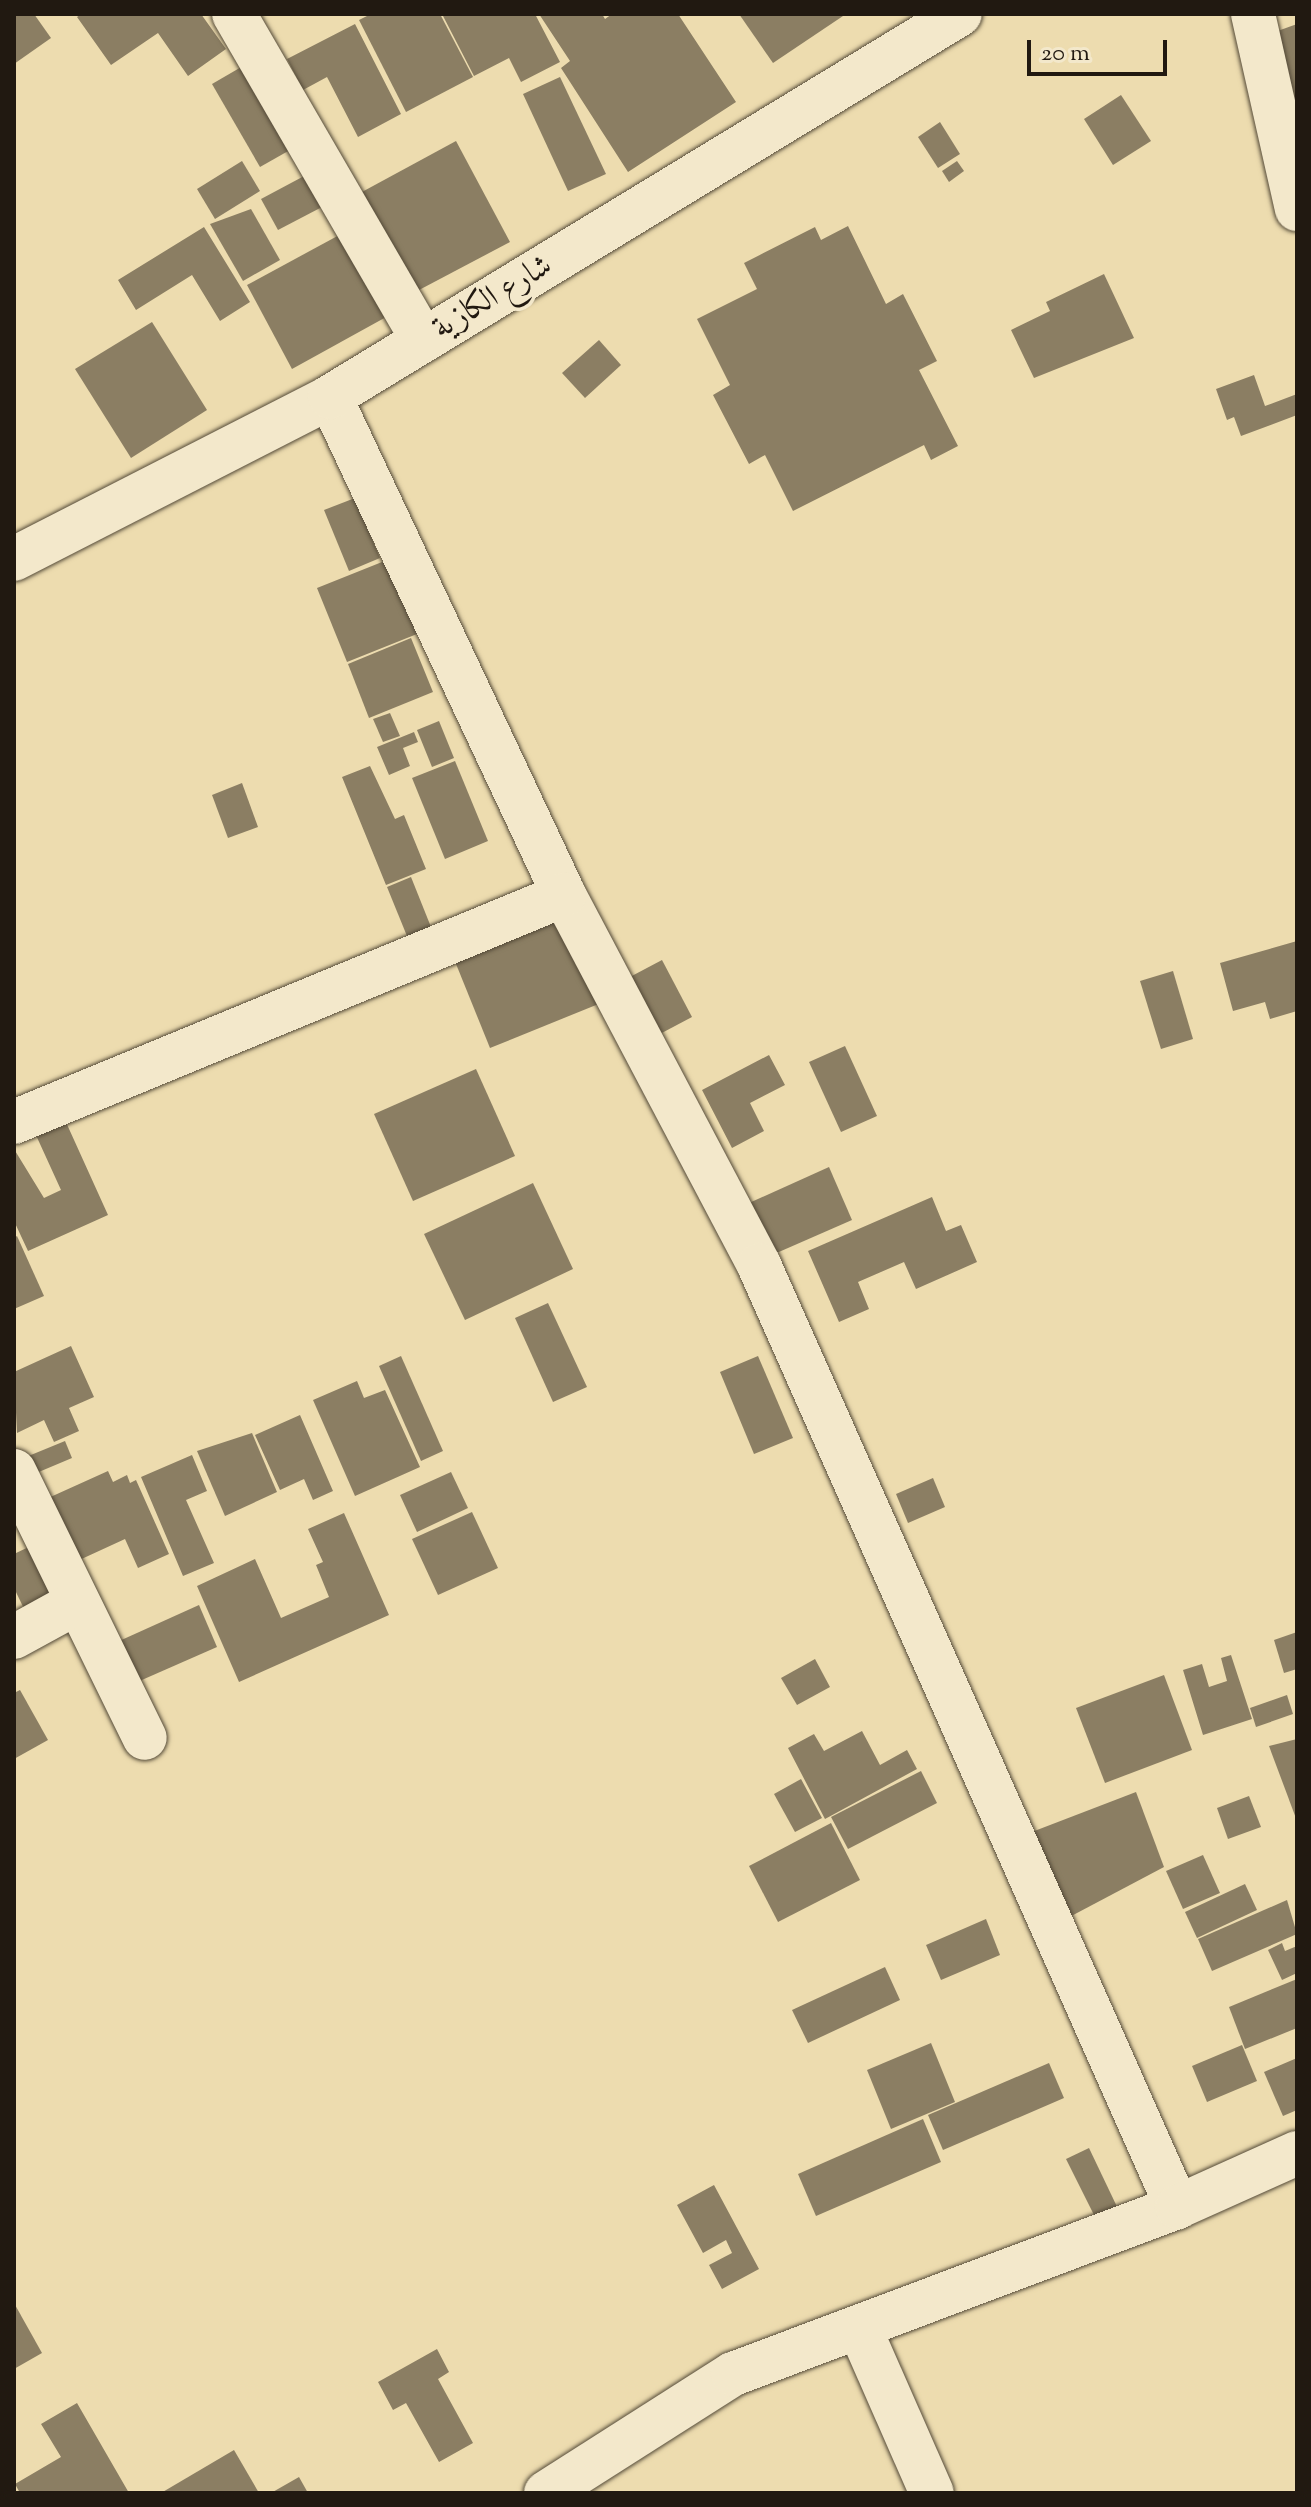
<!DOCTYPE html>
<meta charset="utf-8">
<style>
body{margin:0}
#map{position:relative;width:1311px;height:2507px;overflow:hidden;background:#eddcaf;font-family:"Sorts Mill Goudy",Amiri,serif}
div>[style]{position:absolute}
.building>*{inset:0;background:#8b7e63}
.roads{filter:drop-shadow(0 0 2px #544a38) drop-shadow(0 0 2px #544a38)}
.minor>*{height:44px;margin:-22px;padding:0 22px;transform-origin:22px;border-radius:22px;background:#f3e8cb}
span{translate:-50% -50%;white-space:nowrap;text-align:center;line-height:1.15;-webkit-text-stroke:7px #f3e8cb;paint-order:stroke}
.street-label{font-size:32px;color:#211911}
.frame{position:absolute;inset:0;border:16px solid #211911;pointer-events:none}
.scale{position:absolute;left:1027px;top:40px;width:140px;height:36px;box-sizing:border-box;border:4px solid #211911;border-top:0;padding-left:10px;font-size:24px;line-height:28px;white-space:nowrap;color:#211911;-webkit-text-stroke:6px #f3e8cb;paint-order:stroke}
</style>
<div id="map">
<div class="building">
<i style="clip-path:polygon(14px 14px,34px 14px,51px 38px,14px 64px)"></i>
<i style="clip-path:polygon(81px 14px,201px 14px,226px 49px,188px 76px,158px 33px,111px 65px,77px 17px)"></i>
<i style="clip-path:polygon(371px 14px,440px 14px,473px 77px,406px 112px,359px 20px)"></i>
<i style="clip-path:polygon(442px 14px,535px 14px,560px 62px,521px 82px,509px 58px,474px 76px)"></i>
<i style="clip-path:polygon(539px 14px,602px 14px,605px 19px,612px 14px,678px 14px,736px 102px,628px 172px,561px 68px,570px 61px)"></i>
<i style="clip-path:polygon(739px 14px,846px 14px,773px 63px)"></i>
<i style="clip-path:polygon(355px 24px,401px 114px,358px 137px,327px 77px,303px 90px,287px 59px)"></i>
<i style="clip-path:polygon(1297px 24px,1297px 122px,1264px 36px)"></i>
<i style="clip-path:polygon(243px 66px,290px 150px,260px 167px,212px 84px)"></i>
<i style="clip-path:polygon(560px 77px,606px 174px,568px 191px,523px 94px)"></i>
<i style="clip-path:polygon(1121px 95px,1151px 141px,1113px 165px,1084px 119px)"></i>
<i style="clip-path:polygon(940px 122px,960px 154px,938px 168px,918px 137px)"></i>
<i style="clip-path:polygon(456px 141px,510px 242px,402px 299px,349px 199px)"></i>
<i style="clip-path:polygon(242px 161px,260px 191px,215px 219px,197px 189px)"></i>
<i style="clip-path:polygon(957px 161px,964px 171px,949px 182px,942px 171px)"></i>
<i style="clip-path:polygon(306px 175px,322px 207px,278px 230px,261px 199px)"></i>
<i style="clip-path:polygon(251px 209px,280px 260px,243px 281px,210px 224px)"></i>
<i style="clip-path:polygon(848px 226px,886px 304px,903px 294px,937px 361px,919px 370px,958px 446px,931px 460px,924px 445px,793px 511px,765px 455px,749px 464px,713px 395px,730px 385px,697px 319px,757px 289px,744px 263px,815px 227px,821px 240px)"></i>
<i style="clip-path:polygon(204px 227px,250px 302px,220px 321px,192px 275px,136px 310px,118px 280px)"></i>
<i style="clip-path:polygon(343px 233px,388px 316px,292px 369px,247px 285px)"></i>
<i style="clip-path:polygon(1104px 274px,1134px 338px,1034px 378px,1011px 330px,1050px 311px,1046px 302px)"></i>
<i style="clip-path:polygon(152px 322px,207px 410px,131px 458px,75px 369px)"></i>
<i style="clip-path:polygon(599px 340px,621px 365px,585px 398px,562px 373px)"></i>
<i style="clip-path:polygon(1254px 375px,1265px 406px,1297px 394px,1297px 415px,1241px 436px,1234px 417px,1227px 420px,1216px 389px)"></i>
<i style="clip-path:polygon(355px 498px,380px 558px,349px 571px,324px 510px)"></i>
<i style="clip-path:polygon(387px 560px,417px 634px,347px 662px,317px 588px)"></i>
<i style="clip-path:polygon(411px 638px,433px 692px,369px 718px,348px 664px)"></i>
<i style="clip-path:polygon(390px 713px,400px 736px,383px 742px,373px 719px)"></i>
<i style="clip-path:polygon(439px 721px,454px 758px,432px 767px,417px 730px)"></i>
<i style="clip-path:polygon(414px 732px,418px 742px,403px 748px,410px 766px,389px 775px,377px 747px)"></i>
<i style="clip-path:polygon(455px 761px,488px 841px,445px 859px,412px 778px)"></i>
<i style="clip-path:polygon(370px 766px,395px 819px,404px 815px,426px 869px,386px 885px,342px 777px)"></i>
<i style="clip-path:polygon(242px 783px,258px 827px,228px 838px,212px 795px)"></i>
<i style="clip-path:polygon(411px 877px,433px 932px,409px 941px,387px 887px)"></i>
<i style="clip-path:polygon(556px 918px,601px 1003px,490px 1048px,454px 959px)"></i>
<i style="clip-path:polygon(1297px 941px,1297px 1011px,1270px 1019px,1265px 1002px,1233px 1011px,1220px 963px)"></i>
<i style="clip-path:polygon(662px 960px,692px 1017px,658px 1035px,628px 978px)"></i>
<i style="clip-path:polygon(1173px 971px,1193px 1039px,1161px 1049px,1140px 981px)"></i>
<i style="clip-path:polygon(845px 1046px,877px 1116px,841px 1132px,809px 1062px)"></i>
<i style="clip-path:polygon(769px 1055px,785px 1085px,750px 1103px,764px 1131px,732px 1148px,702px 1090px)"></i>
<i style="clip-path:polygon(476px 1069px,515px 1156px,413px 1201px,374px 1114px)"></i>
<i style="clip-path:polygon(65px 1120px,108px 1215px,28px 1251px,14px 1221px,14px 1149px,44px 1198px,61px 1190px,35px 1133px)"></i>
<i style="clip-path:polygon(829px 1167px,852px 1220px,772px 1255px,749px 1203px)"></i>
<i style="clip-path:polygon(533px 1183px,573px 1269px,465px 1320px,424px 1234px)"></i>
<i style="clip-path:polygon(932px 1197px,946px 1231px,961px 1225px,977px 1262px,916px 1289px,904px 1262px,858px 1282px,869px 1309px,839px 1322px,808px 1251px)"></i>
<i style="clip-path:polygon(17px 1236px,44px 1296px,14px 1309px,14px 1238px)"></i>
<i style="clip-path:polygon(548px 1303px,587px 1387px,553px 1402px,515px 1318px)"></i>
<i style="clip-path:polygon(71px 1346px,94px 1397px,69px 1408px,79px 1431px,54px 1442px,44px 1420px,17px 1433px,14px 1372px)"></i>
<i style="clip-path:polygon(401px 1356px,443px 1451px,421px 1461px,379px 1366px)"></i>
<i style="clip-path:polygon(758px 1356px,793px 1438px,754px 1454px,720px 1372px)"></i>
<i style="clip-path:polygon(357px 1381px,364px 1398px,385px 1390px,420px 1467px,355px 1496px,313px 1400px)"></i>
<i style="clip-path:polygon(300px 1415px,333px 1491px,313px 1500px,304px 1479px,280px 1490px,255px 1435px)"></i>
<i style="clip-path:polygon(252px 1433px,277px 1492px,225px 1516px,197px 1451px)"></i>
<i style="clip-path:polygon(65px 1441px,72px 1458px,34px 1474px,26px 1457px)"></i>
<i style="clip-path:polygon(192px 1455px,207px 1491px,186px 1500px,214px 1563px,183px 1576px,141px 1477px)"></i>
<i style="clip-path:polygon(108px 1471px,113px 1482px,127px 1475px,130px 1483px,136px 1480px,169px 1554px,138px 1568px,125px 1539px,75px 1562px,46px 1499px)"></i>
<i style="clip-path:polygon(451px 1472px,468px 1508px,417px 1532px,400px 1495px)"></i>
<i style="clip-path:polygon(933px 1478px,945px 1507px,908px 1523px,896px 1494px)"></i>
<i style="clip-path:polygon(472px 1512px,498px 1568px,438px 1595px,412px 1539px)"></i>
<i style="clip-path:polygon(344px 1513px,389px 1615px,239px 1682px,197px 1586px,255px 1559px,281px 1618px,329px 1597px,316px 1565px,323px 1562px,308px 1529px)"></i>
<i style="clip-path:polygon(35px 1544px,63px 1602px,29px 1619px,14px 1588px,14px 1554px)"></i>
<i style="clip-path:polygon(199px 1605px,217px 1647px,135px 1683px,117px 1642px)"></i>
<i style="clip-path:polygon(1297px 1632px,1297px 1669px,1284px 1673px,1274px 1640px)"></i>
<i style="clip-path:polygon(1231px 1655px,1252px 1719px,1203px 1735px,1183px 1670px,1202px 1664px,1209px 1687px,1227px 1681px,1221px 1658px)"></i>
<i style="clip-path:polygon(815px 1659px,830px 1687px,797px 1705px,781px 1678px)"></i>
<i style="clip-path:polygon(1164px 1675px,1192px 1750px,1105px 1783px,1076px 1708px)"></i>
<i style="clip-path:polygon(20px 1690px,48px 1740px,14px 1759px,14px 1693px)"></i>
<i style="clip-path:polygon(1287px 1695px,1293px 1714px,1256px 1727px,1250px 1708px)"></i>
<i style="clip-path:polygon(862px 1731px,880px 1765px,907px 1750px,917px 1769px,825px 1819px,788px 1748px,814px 1734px,824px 1751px)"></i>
<i style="clip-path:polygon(1297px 1739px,1297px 1821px,1269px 1746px)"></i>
<i style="clip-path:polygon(921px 1771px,937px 1803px,848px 1849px,831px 1817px)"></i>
<i style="clip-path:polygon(801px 1779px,822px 1818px,795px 1832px,774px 1794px)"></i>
<i style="clip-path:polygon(1136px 1792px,1164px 1867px,1060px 1922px,1024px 1835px)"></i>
<i style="clip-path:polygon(1249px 1796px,1261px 1827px,1228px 1839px,1217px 1808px)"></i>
<i style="clip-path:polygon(831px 1823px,860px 1880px,778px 1922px,749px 1866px)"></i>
<i style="clip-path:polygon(1203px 1855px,1220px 1893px,1183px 1909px,1166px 1871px)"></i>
<i style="clip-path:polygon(1245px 1884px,1257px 1910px,1197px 1938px,1185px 1912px)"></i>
<i style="clip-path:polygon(1287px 1900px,1297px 1934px,1212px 1971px,1198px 1939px)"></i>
<i style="clip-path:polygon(986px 1919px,1000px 1955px,941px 1980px,926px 1945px)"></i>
<i style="clip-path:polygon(1282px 1943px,1285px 1951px,1297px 1946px,1297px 1973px,1282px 1980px,1268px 1950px)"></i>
<i style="clip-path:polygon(885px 1967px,900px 2000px,808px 2043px,792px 2010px)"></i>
<i style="clip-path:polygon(1297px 1979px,1297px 2028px,1245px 2049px,1229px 2007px)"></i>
<i style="clip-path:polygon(931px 2043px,955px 2102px,891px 2129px,867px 2070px)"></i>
<i style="clip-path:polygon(1242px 2045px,1257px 2081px,1207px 2102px,1192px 2066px)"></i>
<i style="clip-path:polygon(1297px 2058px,1297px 2110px,1283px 2116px,1264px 2072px)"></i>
<i style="clip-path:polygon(1049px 2063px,1064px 2098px,943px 2150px,928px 2115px)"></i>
<i style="clip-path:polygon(923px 2119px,941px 2162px,816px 2216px,798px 2174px)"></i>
<i style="clip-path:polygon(1089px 2148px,1120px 2213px,1098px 2223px,1066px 2159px)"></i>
<i style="clip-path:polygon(714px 2185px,759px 2269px,722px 2289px,709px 2265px,732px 2253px,726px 2240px,703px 2253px,677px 2205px)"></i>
<i style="clip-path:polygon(14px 2303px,42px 2353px,14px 2369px)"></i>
<i style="clip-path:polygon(437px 2349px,449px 2372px,438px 2379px,473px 2443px,439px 2462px,406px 2403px,393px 2410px,378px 2382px)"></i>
<i style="clip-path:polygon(77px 2403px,129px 2493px,20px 2493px,15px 2484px,61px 2457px,41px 2424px)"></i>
<i style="clip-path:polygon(234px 2450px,259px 2493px,161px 2493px)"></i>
<i style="clip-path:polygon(299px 2477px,308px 2493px,271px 2493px)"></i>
</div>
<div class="roads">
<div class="minor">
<i style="left:234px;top:14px;width:377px;rotate:59.9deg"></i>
<i style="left:1253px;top:14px;width:200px;rotate:77.3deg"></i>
<i style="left:330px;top:397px;width:550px;rotate:64.83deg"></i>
<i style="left:564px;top:895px;width:418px;rotate:62.2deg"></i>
<i style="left:759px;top:1265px;width:1031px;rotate:66.07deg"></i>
<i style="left:14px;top:559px;width:355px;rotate:-27.1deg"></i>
<i style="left:330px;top:397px;width:737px;rotate:-31.3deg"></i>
<i style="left:14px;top:1122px;width:595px;rotate:-22.43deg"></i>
<i style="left:14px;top:1471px;width:297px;rotate:63.9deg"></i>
<i style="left:14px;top:1637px;width:71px;rotate:-28.7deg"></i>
<i style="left:859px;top:2327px;width:181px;rotate:66.3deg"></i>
<i style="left:546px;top:2493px;width:222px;rotate:-32.5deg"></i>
<i style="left:733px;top:2374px;width:474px;rotate:-20.6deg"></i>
<i style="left:1177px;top:2207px;width:132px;rotate:-24.2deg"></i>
</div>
</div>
<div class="street-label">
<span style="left:493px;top:298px;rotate:-31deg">شارع الكازية</span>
</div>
<div class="frame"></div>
<div class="scale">20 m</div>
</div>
